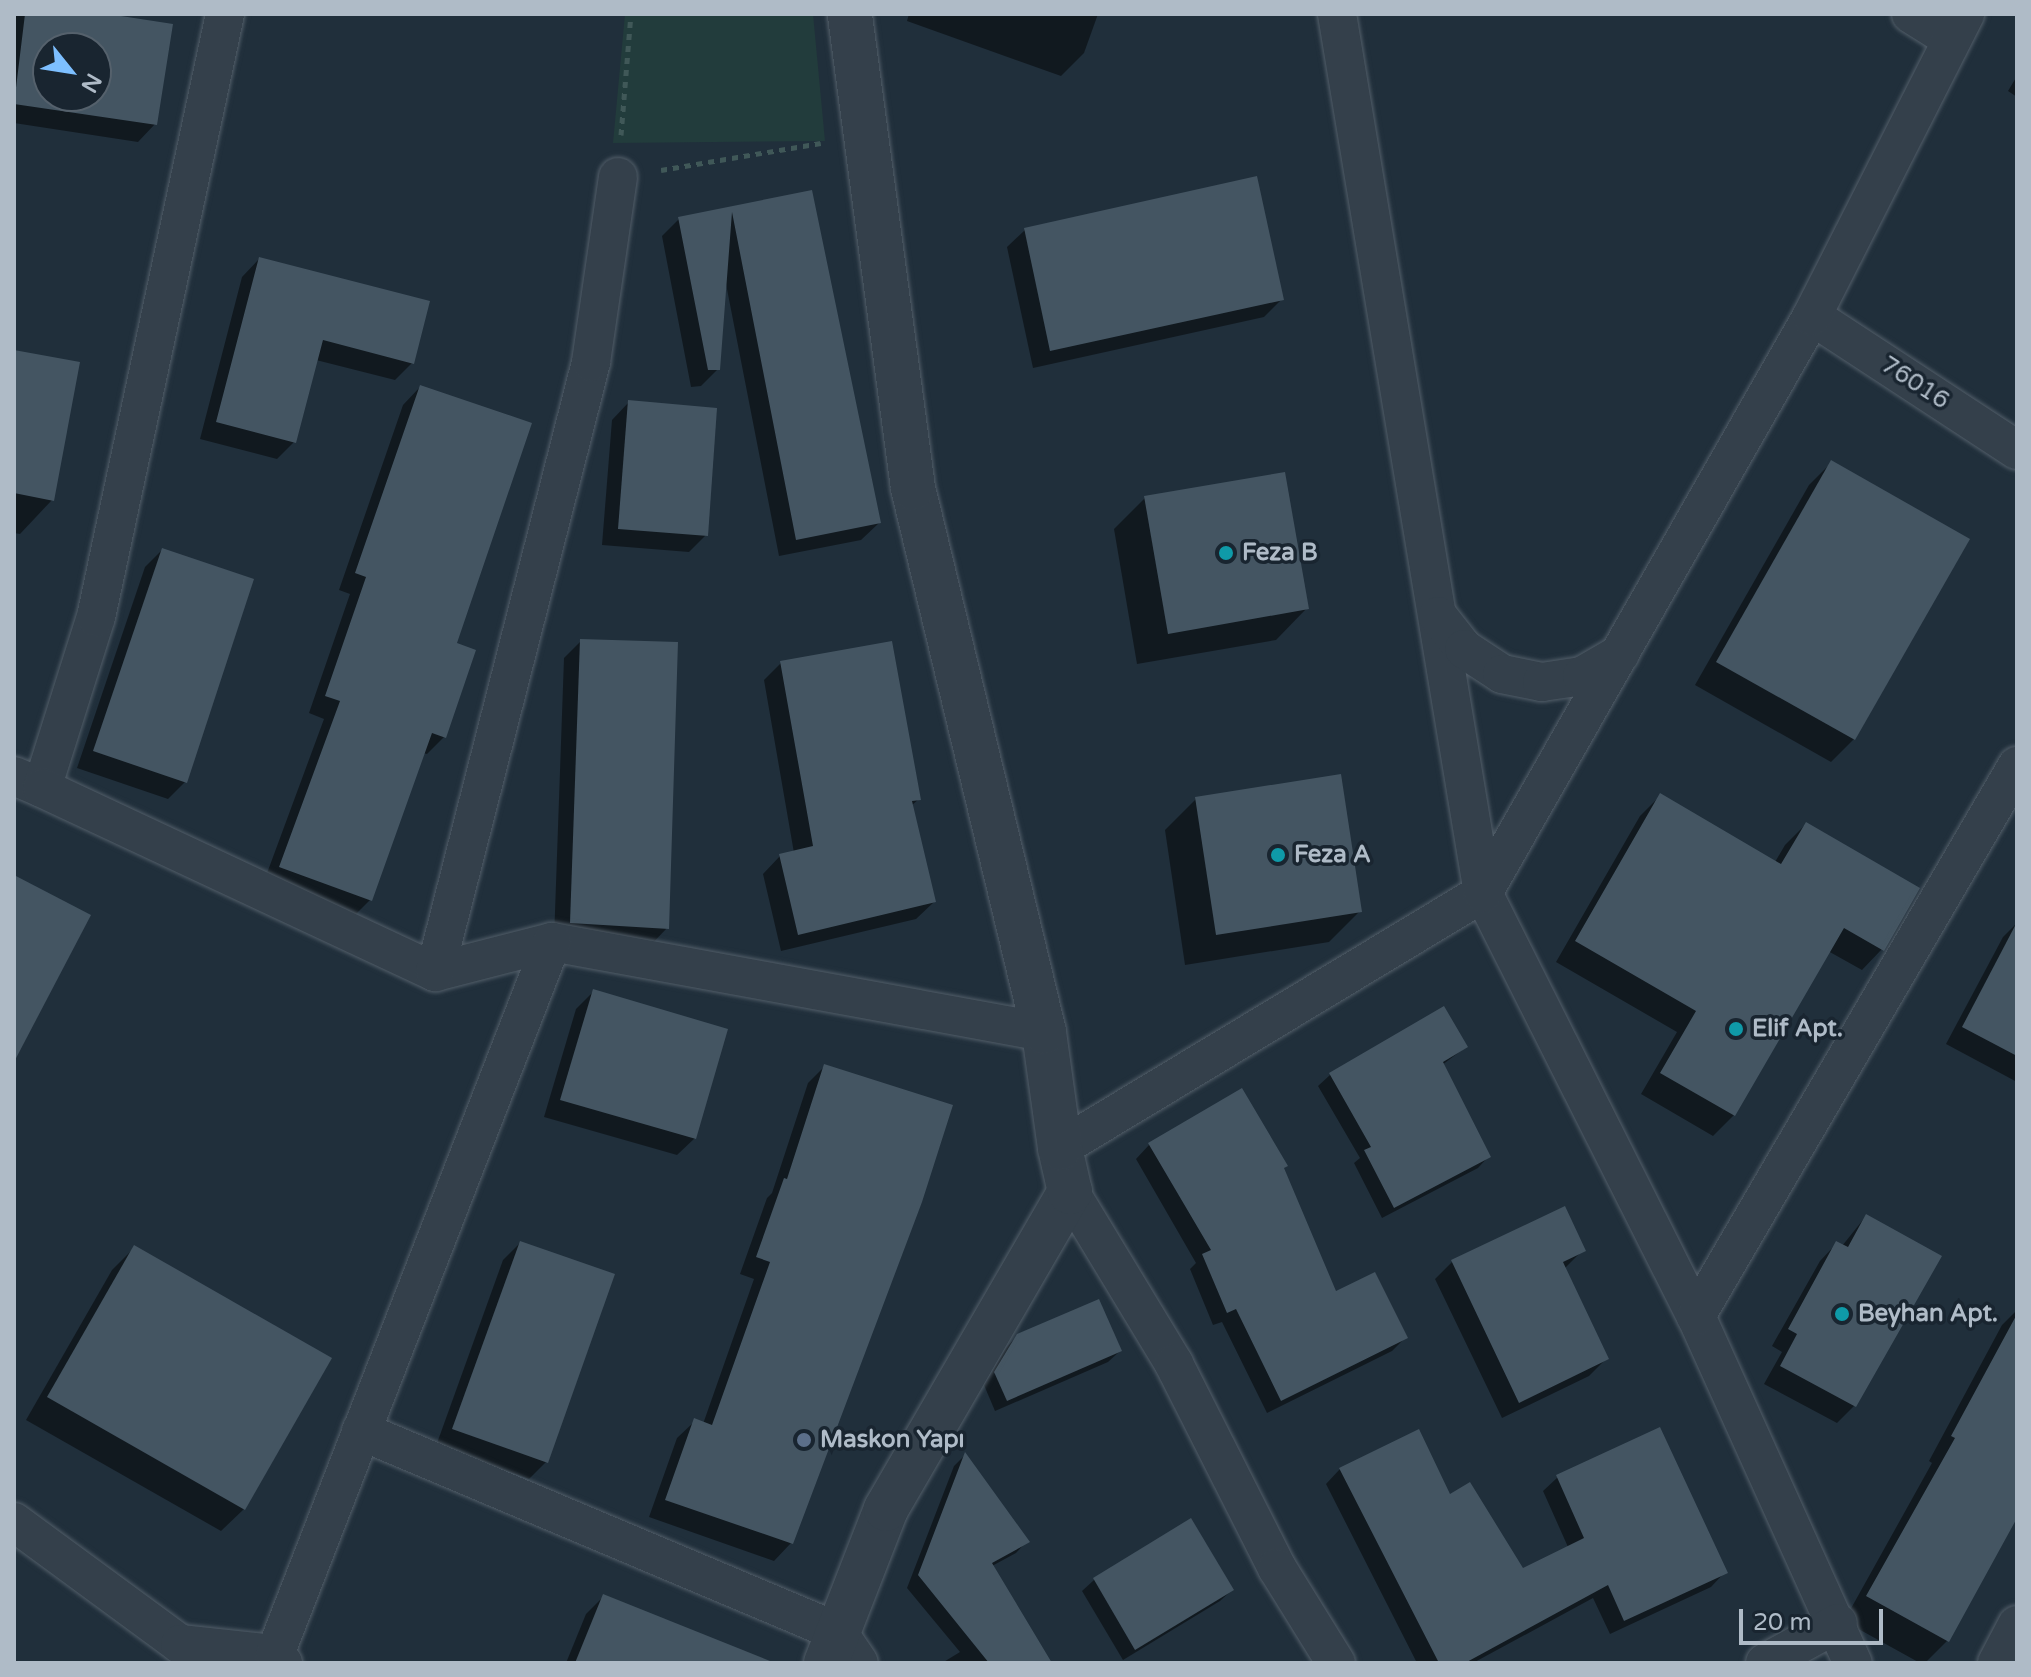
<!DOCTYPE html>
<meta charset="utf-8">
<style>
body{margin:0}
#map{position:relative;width:2031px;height:1677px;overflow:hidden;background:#202f3b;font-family:"Varela Round",sans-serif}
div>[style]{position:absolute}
.green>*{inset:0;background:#223c3c}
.shadow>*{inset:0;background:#0007}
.building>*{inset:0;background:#445562}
.path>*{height:5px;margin-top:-2.5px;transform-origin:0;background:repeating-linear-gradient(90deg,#405858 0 6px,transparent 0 12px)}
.roads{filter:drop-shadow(0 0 2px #525e69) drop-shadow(0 0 2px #525e69)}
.minor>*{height:38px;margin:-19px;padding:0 19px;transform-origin:19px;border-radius:19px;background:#34404b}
.tertiary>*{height:44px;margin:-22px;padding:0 22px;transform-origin:22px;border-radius:22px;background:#34404b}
.dots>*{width:22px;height:22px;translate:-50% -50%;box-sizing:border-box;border:4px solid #192530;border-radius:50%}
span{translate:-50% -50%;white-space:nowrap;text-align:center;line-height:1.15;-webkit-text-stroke:7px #192530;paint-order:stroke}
.street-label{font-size:24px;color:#afbbc7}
.poi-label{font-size:24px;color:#afbbc7;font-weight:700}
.left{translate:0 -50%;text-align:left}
.frame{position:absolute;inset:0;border:16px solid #afbbc7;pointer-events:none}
.north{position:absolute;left:32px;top:32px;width:80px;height:80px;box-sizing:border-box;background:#192530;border:2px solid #55616c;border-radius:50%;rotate:120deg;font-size:22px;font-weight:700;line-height:32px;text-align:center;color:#afbbc7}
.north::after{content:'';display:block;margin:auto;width:28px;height:36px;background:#7dbfff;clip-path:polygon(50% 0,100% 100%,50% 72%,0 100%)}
.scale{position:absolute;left:1739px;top:1609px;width:144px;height:36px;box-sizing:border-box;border:4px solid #afbbc7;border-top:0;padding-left:10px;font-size:24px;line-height:28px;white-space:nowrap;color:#afbbc7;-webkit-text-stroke:6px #192530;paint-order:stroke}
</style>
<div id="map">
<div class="green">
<i style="clip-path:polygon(625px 14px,813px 14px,825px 141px,613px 143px)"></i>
</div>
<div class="shadow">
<i style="clip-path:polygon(evenodd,18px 14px,94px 14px,155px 124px,138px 142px,14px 123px,14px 18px,18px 14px,48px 48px,96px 48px,96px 96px,48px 96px,48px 48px)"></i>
<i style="clip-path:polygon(909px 14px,1098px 14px,1084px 53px,1061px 76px,907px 21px)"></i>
<i style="clip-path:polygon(2017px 76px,2017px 97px,2008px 91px)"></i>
<i style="clip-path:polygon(810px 192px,879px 523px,861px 540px,779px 556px,726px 284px,718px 369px,701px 386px,691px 387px,662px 236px,679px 219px)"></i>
<i style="clip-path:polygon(1025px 230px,1281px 300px,1264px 317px,1033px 368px,1007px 247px)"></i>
<i style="clip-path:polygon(259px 259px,412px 363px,395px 380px,316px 360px,294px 442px,277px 459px,200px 439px,242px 277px)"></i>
<i style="clip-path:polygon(14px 353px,52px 500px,20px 534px,14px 533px)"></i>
<i style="clip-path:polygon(420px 387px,454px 644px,444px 737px,427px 754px,423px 753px,370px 900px,353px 917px,263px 884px,324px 719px,309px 713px,350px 594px,339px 590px,403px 405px)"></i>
<i style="clip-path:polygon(629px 402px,706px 535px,689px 552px,602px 545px,612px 420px)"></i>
<i style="clip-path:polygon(1831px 463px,1854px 739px,1831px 762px,1695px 685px,1809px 485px)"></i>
<i style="clip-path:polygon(1145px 498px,1307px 608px,1276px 640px,1137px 664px,1114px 529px)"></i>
<i style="clip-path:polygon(162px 550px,185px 782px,168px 799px,77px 768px,145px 567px)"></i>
<i style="clip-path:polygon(581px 641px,667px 928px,650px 946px,554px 940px,564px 658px)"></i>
<i style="clip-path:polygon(781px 663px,919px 799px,911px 806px,934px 902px,916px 919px,781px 951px,763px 874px,780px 856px,794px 853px,764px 680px)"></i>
<i style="clip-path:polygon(1660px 796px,1775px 862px,1785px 845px,1806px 824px,1882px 949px,1862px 970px,1828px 951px,1734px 1115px,1713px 1136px,1641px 1094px,1677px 1032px,1556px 962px,1640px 816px)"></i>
<i style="clip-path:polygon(1196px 799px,1360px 911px,1329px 942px,1185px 965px,1165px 830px)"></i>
<i style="clip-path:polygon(2017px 923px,2017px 1082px,1946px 1044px,2003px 937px)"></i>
<i style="clip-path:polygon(593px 992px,695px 1138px,677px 1155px,544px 1117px,576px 1009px)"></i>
<i style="clip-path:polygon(1443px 1009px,1466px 1047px,1442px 1065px,1489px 1156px,1478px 1168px,1382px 1218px,1354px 1163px,1360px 1158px,1318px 1086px,1330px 1075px)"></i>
<i style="clip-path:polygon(825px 1066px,791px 1543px,774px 1561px,649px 1517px,677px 1438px,695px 1421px,703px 1424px,754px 1279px,740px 1274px,767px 1198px,772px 1193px,808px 1083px)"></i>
<i style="clip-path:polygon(1149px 1145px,1282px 1169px,1335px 1294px,1406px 1337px,1392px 1351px,1267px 1413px,1222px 1322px,1213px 1325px,1190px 1269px,1196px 1263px,1136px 1159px)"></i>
<i style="clip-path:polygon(1866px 1216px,1854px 1406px,1837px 1423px,1764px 1384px,1782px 1352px,1772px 1346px,1820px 1261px,1837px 1243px,1842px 1246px)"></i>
<i style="clip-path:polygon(520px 1243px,546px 1462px,529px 1479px,436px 1446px,503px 1260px)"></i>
<i style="clip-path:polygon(134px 1248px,244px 1509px,221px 1531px,26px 1420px,112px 1270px)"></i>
<i style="clip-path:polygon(1583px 1250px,1564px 1269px,1606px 1359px,1589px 1376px,1502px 1418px,1435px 1279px,1452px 1262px)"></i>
<i style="clip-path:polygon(2017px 1310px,2017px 1515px,1947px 1641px,1925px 1663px,1920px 1663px,1844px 1621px,1932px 1463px,1929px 1461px,2002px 1325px)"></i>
<i style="clip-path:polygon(1018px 1335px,1120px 1351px,1108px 1362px,995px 1411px,984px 1385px,1006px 1348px)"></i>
<i style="clip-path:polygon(965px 1455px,1027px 1541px,1016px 1553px,992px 1566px,1050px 1663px,942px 1663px,960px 1652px,907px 1588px,954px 1466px)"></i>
<i style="clip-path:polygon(1340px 1469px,1449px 1497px,1522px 1570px,1568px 1547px,1543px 1491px,1558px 1477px,1725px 1572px,1711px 1587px,1610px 1634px,1593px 1598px,1473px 1663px,1417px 1663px,1326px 1484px)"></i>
<i style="clip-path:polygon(1190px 1521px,1232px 1590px,1220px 1601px,1123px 1660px,1082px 1591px,1094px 1580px)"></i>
<i style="clip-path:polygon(603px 1597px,715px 1663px,566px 1663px,586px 1614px)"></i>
</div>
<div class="building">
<i style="clip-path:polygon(evenodd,25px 14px,108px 14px,173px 24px,157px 125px,14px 104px,25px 14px,48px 48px,96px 48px,96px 96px,48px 96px,48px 48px)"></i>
<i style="clip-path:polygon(1257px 176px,1284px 300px,1050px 351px,1024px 228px)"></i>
<i style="clip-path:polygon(812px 190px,881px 523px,796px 540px,732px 212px,720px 370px,708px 370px,678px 217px)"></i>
<i style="clip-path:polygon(259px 257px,430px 301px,414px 364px,323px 340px,296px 443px,216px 422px)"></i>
<i style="clip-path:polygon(14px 350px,80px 362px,54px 501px,14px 493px)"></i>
<i style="clip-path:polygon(420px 385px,532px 423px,457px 643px,476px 650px,446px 738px,432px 733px,372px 901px,279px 867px,340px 701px,325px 696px,366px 577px,355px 573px)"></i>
<i style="clip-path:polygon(628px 400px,717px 408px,708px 536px,618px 529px)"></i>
<i style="clip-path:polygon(1831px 460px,1970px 539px,1855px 740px,1716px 662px)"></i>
<i style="clip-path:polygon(1285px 472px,1309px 609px,1168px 634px,1144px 496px)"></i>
<i style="clip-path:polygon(162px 548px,254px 579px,187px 783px,93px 751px)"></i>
<i style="clip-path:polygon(580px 639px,678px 642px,669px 929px,570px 923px)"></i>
<i style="clip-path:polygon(892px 641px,921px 800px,912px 801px,936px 902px,798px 935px,779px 854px,813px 846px,780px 661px)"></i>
<i style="clip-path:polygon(1341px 774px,1362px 912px,1216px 935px,1195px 797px)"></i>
<i style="clip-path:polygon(1660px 793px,1781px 864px,1806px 822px,1920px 888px,1884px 951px,1844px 928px,1735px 1116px,1660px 1073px,1696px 1011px,1575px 941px)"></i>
<i style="clip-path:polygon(14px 875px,91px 915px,14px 1062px)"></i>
<i style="clip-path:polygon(2017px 922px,2017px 1056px,1962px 1027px)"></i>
<i style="clip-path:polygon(593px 989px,728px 1029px,696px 1139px,560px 1100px)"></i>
<i style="clip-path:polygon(1444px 1006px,1468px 1047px,1443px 1062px,1491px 1157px,1394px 1208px,1364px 1150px,1371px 1147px,1329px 1073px)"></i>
<i style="clip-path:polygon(824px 1064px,953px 1105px,922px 1202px,793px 1544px,665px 1500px,694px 1418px,712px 1425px,770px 1262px,756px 1257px,784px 1178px,787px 1179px)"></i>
<i style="clip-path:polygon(1242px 1088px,1288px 1166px,1284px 1168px,1336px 1291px,1375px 1272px,1408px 1338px,1281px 1401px,1236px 1309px,1227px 1313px,1202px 1254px,1211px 1250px,1148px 1143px)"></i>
<i style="clip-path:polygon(1565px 1206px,1586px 1251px,1563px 1262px,1609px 1359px,1519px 1403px,1451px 1260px)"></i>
<i style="clip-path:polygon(1866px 1214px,1942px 1256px,1856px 1407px,1780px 1366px,1797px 1334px,1788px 1329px,1836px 1241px,1848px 1247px)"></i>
<i style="clip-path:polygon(520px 1241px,615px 1274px,548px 1463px,452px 1429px)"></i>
<i style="clip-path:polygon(134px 1245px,332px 1358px,245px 1510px,47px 1397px)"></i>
<i style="clip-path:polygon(1099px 1299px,1122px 1351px,1007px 1401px,994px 1372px,1017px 1334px)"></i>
<i style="clip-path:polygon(2017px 1314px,2017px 1518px,1949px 1642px,1866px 1596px,1955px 1438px,1951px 1436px)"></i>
<i style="clip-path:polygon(1660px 1427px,1728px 1573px,1624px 1621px,1608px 1585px,1465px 1663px,1439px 1663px,1339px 1468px,1419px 1429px,1450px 1494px,1470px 1482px,1523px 1568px,1584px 1538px,1556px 1475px)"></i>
<i style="clip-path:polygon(965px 1452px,1030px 1542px,992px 1563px,1052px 1663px,989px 1663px,918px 1575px)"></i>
<i style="clip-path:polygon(1191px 1518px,1234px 1590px,1135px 1650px,1093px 1578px)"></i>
<i style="clip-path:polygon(603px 1594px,770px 1661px,769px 1663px,575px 1663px)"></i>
</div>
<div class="path">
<i style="left:621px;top:135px;width:121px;rotate:-85.3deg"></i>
<i style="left:661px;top:170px;width:162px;rotate:-9.6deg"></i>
</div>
<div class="roads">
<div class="minor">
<i style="left:1337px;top:14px;width:891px;rotate:80.57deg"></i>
<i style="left:1483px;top:893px;width:474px;rotate:63.3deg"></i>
<i style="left:1696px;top:1316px;width:381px;rotate:65.7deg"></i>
<i style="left:1911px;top:14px;width:47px;rotate:32deg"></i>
<i style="left:1812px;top:316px;width:245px;rotate:33.2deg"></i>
<i style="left:1438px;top:616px;width:42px;rotate:51.8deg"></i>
<i style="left:1464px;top:649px;width:45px;rotate:33.3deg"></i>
<i style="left:1502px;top:674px;width:41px;rotate:11.3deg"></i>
<i style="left:1542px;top:682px;width:40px;rotate:-8.5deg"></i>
<i style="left:1582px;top:676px;width:44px;rotate:-30.1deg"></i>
<i style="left:14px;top:776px;width:30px;rotate:23deg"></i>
<i style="left:42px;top:788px;width:179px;rotate:-72.5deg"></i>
<i style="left:96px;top:617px;width:617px;rotate:-77.92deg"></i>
<i style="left:42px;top:788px;width:434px;rotate:25.1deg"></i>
<i style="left:435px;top:972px;width:121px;rotate:-14.4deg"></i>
<i style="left:552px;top:942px;width:500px;rotate:10.37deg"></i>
<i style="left:435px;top:972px;width:630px;rotate:-75.65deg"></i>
<i style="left:591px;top:362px;width:187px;rotate:-81.7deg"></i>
<i style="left:1060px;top:1148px;width:494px;rotate:-31.1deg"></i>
<i style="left:1483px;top:893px;width:664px;rotate:-60.31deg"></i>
<i style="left:1812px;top:316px;width:339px;rotate:-63.1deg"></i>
<i style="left:1070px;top:1192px;width:201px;rotate:58.8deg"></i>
<i style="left:1174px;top:1364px;width:229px;rotate:63.2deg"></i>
<i style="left:1277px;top:1568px;width:112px;rotate:58.2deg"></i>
<i style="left:1696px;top:1316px;width:637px;rotate:-59.73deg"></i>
<i style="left:361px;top:1431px;width:518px;rotate:22.85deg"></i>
<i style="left:838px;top:1632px;width:37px;rotate:56deg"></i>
<i style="left:14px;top:1522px;width:206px;rotate:36.3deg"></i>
<i style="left:180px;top:1644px;width:96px;rotate:6deg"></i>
<i style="left:275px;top:1654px;width:12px;rotate:48deg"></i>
<i style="left:275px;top:1654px;width:764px;rotate:-68.74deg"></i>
<i style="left:1765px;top:1663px;width:83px;rotate:-28.7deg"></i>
<i style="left:1997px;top:1663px;width:43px;rotate:-62.2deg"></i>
</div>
<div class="tertiary">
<i style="left:826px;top:1663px;width:165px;rotate:-68.7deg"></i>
<i style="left:886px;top:1509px;width:367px;rotate:-59.9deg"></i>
<i style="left:1070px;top:1192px;width:45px;rotate:-102.8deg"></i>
<i style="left:1060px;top:1148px;width:117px;rotate:-97.9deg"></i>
<i style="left:1044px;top:1032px;width:560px;rotate:-103.54deg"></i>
<i style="left:913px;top:488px;width:478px;rotate:-97.6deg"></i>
</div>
</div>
<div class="dots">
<i style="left:1226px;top:553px;background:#0f9aa8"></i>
<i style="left:1278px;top:855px;background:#0f9aa8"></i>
<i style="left:1736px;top:1029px;background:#0f9aa8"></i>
<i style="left:1842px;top:1314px;background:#0f9aa8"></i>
<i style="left:804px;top:1440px;background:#5c6f8a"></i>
</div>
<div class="street-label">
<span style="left:1915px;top:383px;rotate:33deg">76016</span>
</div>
<div class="poi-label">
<span class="left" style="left:1242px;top:553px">Feza B</span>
<span class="left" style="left:1294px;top:855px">Feza A</span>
<span class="left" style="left:1752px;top:1029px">Elif Apt.</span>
<span class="left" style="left:1858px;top:1314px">Beyhan Apt.</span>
<span class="left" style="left:820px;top:1440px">Maskon Yapı</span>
</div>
<div class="frame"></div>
<div class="north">N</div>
<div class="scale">20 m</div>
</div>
